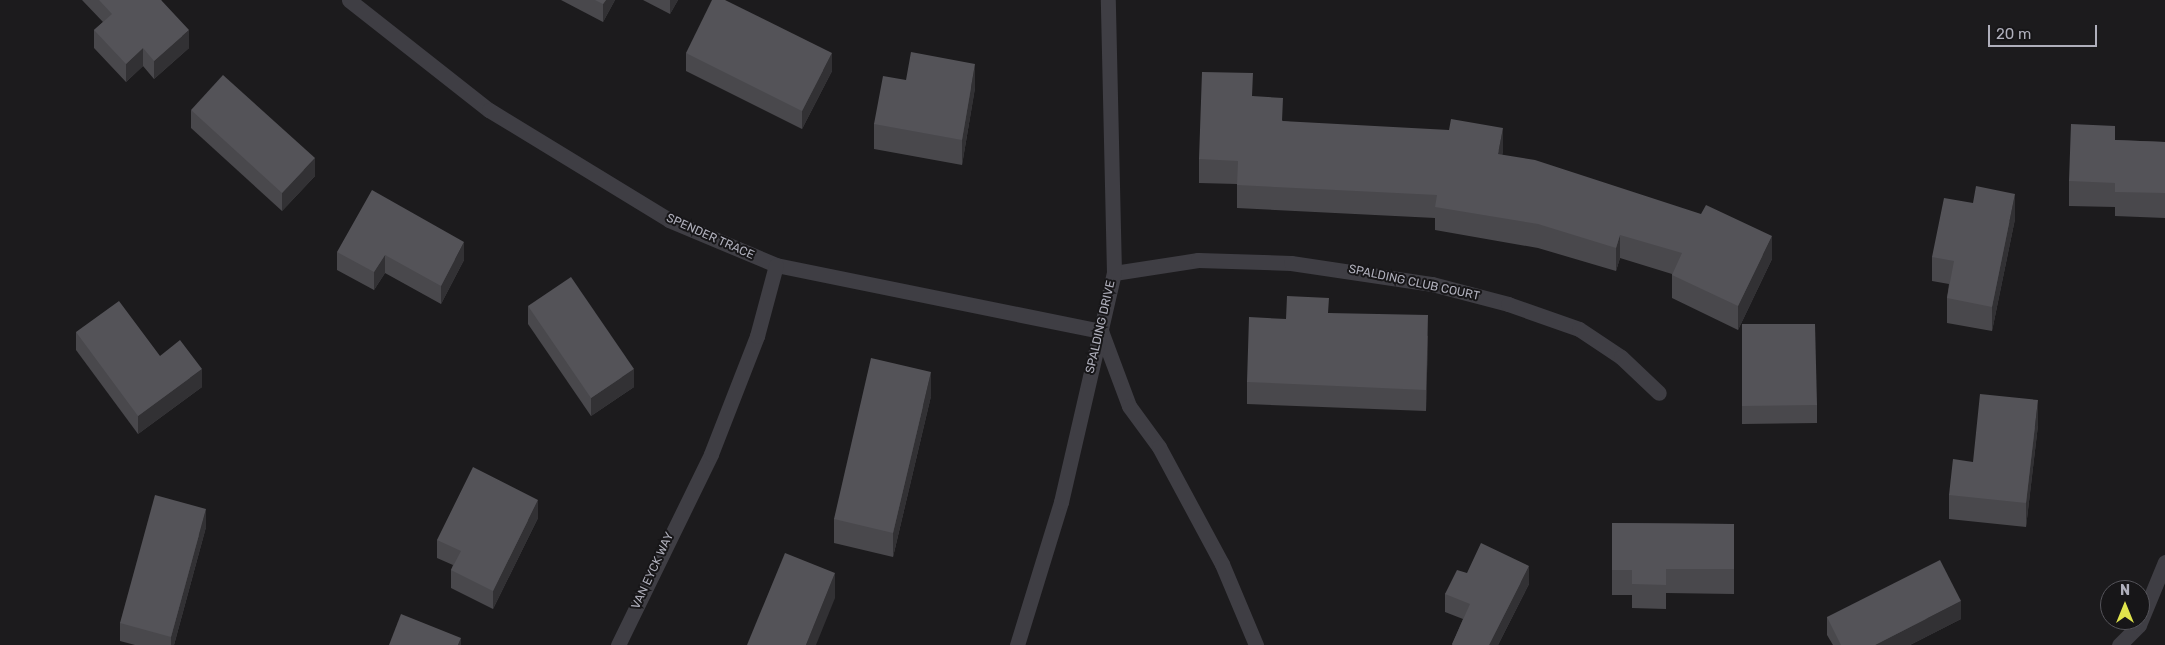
<!DOCTYPE html>
<style>
body{margin:0}
#map{position:relative;width:2165px;height:645px;overflow:hidden;background:#1c1b1d;font-family:Rubik,sans-serif}
div>[style]{position:absolute}
.minor>*{height:15px;margin:-7.5px;padding:0 7.5px;transform-origin:7.5px;border-radius:7.5px;background:#3f3e44}
.tertiary>*{height:15px;margin:-7.5px;padding:0 7.5px;transform-origin:7.5px;border-radius:7.5px;background:#3f3e44}
.wall>*{inset:0;background:#49484c}
.shaded-wall>*{inset:0;background:#323134}
.building>*{inset:0;background:#545358}
span{translate:-50% -50%;white-space:nowrap;text-align:center;line-height:1.15;-webkit-text-stroke:4px #171618;paint-order:stroke}
.street-label{font-size:12px;color:#afafbb}
.north{position:absolute;left:2100px;top:580px;width:50px;height:50px;box-sizing:border-box;background:#171618;border:1px solid #545359;border-radius:50%;rotate:0deg;font-size:14px;font-weight:700;line-height:20px;text-align:center;color:#afafbb}
.north::after{content:'';display:block;margin:auto;width:18px;height:22px;background:#e0e44c;clip-path:polygon(50% 0,100% 100%,50% 72%,0 100%)}
.scale{position:absolute;left:1988px;top:25px;width:109px;height:22px;box-sizing:border-box;border:2px solid #afafbb;border-top:0;padding-left:6px;font-size:15px;line-height:18px;white-space:nowrap;color:#afafbb;-webkit-text-stroke:4px #171618;paint-order:stroke}
</style>
<div id="map">
<div class="minor">
<i style="left:349px;top:0;width:178px;rotate:38.2deg"></i>
<i style="left:489px;top:110px;width:211px;rotate:31.4deg"></i>
<i style="left:669px;top:220px;width:116px;rotate:22.8deg"></i>
<i style="left:776px;top:265px;width:332px;rotate:11.5deg"></i>
<i style="left:1114px;top:273px;width:85px;rotate:-8.8deg"></i>
<i style="left:1198px;top:260px;width:93px;rotate:1.8deg"></i>
<i style="left:1291px;top:263px;width:143px;rotate:8.5deg"></i>
<i style="left:1432px;top:284px;width:79px;rotate:14.7deg"></i>
<i style="left:1508px;top:304px;width:75px;rotate:19.4deg"></i>
<i style="left:1579px;top:329px;width:50px;rotate:33.7deg"></i>
<i style="left:1621px;top:357px;width:52px;rotate:43.5deg"></i>
<i style="left:618px;top:645px;width:212px;rotate:-64deg"></i>
<i style="left:711px;top:454px;width:127px;rotate:-68.7deg"></i>
<i style="left:757px;top:336px;width:73px;rotate:-75deg"></i>
<i style="left:2119px;top:645px;width:28px;rotate:-45deg"></i>
<i style="left:2139px;top:625px;width:68px;rotate:-67.6deg"></i>
</div>
<div class="tertiary">
<i style="left:1101px;top:331px;width:80px;rotate:69.5deg"></i>
<i style="left:1129px;top:406px;width:51px;rotate:53.8deg"></i>
<i style="left:1159px;top:447px;width:133px;rotate:61.7deg"></i>
<i style="left:1222px;top:564px;width:88px;rotate:67.2deg"></i>
<i style="left:1017px;top:645px;width:150px;rotate:-72.9deg"></i>
<i style="left:1061px;top:502px;width:235px;rotate:-77deg"></i>
<i style="left:1114px;top:273px;width:273px;rotate:-91.3deg"></i>
</div>
<div class="wall">
<i style="clip-path:polygon(82px 0,161px 0,189px 48px,154px 79px,143px 66px,126px 82px,94px 48px,94px 30px,103px 22px)"></i>
<i style="clip-path:polygon(561px 0,615px 0,603px 22px)"></i>
<i style="clip-path:polygon(643px 0,678px 0,670px 14px)"></i>
<i style="clip-path:polygon(686px 53px,832px 71px,802px 129px,686px 71px)"></i>
<i style="clip-path:polygon(906px 80px,975px 88px,962px 165px,874px 149px,874px 124px)"></i>
<i style="clip-path:polygon(1253px 96px,1283px 121px,1503px 151px,1502px 155px,1772px 259px,1738px 330px,1672px 298px,1672px 274px,1620px 258px,1616px 271px,1538px 248px,1435px 230px,1435px 218px,1237px 208px,1237px 184px,1199px 183px,1199px 159px)"></i>
<i style="clip-path:polygon(191px 110px,315px 176px,282px 211px,191px 128px)"></i>
<i style="clip-path:polygon(2115px 140px,2165px 142px,2165px 218px,2115px 216px,2115px 207px,2069px 206px,2069px 181px)"></i>
<i style="clip-path:polygon(2015px 219px,1992px 331px,1947px 323px,1947px 298px,1949px 284px,1932px 281px,1932px 257px)"></i>
<i style="clip-path:polygon(337px 252px,464px 260px,441px 304px,385px 273px,374px 290px,337px 270px)"></i>
<i style="clip-path:polygon(528px 306px,634px 387px,591px 416px,528px 324px)"></i>
<i style="clip-path:polygon(1329px 313px,1428px 336px,1426px 411px,1247px 404px,1247px 382px,1286px 319px)"></i>
<i style="clip-path:polygon(1742px 324px,1817px 405px,1817px 423px,1742px 424px)"></i>
<i style="clip-path:polygon(76px 332px,160px 356px,202px 387px,138px 434px,76px 350px)"></i>
<i style="clip-path:polygon(931px 396px,893px 557px,834px 543px,834px 519px)"></i>
<i style="clip-path:polygon(2038px 425px,2026px 527px,1949px 519px,1949px 495px,1973px 462px)"></i>
<i style="clip-path:polygon(538px 518px,493px 609px,451px 588px,451px 570px,453px 565px,437px 558px,437px 540px)"></i>
<i style="clip-path:polygon(1612px 523px,1734px 524px,1734px 594px,1666px 593px,1666px 609px,1632px 608px,1632px 595px,1612px 595px)"></i>
<i style="clip-path:polygon(206px 527px,174px 645px,135px 645px,120px 641px,120px 623px)"></i>
<i style="clip-path:polygon(1467px 573px,1529px 584px,1498px 645px,1452px 645px,1463px 619px,1445px 612px,1445px 594px)"></i>
<i style="clip-path:polygon(1827px 617px,1961px 619px,1910px 645px,1833px 645px,1827px 635px)"></i>
</div>
<div class="shaded-wall">
<i style="clip-path:polygon(606px 0,615px 0,603px 22px,603px 4px)"></i>
<i style="clip-path:polygon(670px 0,678px 0,670px 14px)"></i>
<i style="clip-path:polygon(189px 30px,189px 48px,154px 79px,154px 61px)"></i>
<i style="clip-path:polygon(143px 48px,143px 66px,126px 82px,126px 64px)"></i>
<i style="clip-path:polygon(832px 53px,832px 71px,802px 129px,802px 111px)"></i>
<i style="clip-path:polygon(975px 64px,975px 88px,962px 165px,962px 140px)"></i>
<i style="clip-path:polygon(1503px 128px,1503px 151px,1498px 177px,1498px 154px)"></i>
<i style="clip-path:polygon(315px 158px,315px 176px,282px 211px,282px 193px)"></i>
<i style="clip-path:polygon(2015px 194px,2015px 219px,1992px 331px,1992px 307px)"></i>
<i style="clip-path:polygon(1620px 235px,1620px 258px,1616px 271px,1616px 248px)"></i>
<i style="clip-path:polygon(1772px 236px,1772px 259px,1738px 330px,1738px 306px)"></i>
<i style="clip-path:polygon(464px 242px,464px 260px,441px 304px,441px 286px)"></i>
<i style="clip-path:polygon(385px 255px,385px 273px,374px 290px,374px 272px)"></i>
<i style="clip-path:polygon(1428px 315px,1428px 336px,1426px 411px,1426px 390px)"></i>
<i style="clip-path:polygon(202px 369px,202px 387px,138px 434px,138px 416px)"></i>
<i style="clip-path:polygon(634px 369px,634px 387px,591px 416px,591px 398px)"></i>
<i style="clip-path:polygon(931px 372px,931px 396px,893px 557px,893px 533px)"></i>
<i style="clip-path:polygon(2038px 400px,2038px 425px,2026px 527px,2026px 503px)"></i>
<i style="clip-path:polygon(538px 500px,538px 518px,493px 609px,493px 591px)"></i>
<i style="clip-path:polygon(206px 509px,206px 527px,174px 645px,171px 645px,171px 637px)"></i>
<i style="clip-path:polygon(1529px 566px,1529px 584px,1498px 645px,1489px 645px)"></i>
<i style="clip-path:polygon(835px 573px,835px 598px,816px 645px,806px 645px)"></i>
<i style="clip-path:polygon(1961px 601px,1961px 619px,1910px 645px,1875px 645px)"></i>
<i style="clip-path:polygon(461px 638px,461px 645px,458px 645px)"></i>
</div>
<div class="building">
<i style="clip-path:polygon(99px 0,161px 0,189px 30px,154px 61px,143px 48px,126px 64px,94px 30px,112px 14px)"></i>
<i style="clip-path:polygon(595px 0,606px 0,603px 4px)"></i>
<i style="clip-path:polygon(712px 0,725px 0,832px 53px,802px 111px,686px 53px)"></i>
<i style="clip-path:polygon(911px 52px,975px 64px,962px 140px,874px 124px,883px 76px,906px 80px)"></i>
<i style="clip-path:polygon(1202px 72px,1253px 73px,1252px 96px,1283px 98px,1282px 121px,1449px 130px,1451px 119px,1503px 128px,1498px 154px,1535px 160px,1701px 214px,1706px 205px,1772px 236px,1738px 306px,1672px 275px,1682px 253px,1620px 235px,1616px 248px,1538px 224px,1435px 207px,1437px 195px,1237px 185px,1238px 161px,1199px 159px)"></i>
<i style="clip-path:polygon(223px 75px,315px 158px,282px 193px,191px 110px)"></i>
<i style="clip-path:polygon(2071px 124px,2115px 126px,2115px 140px,2165px 142px,2165px 193px,2115px 192px,2115px 183px,2069px 181px)"></i>
<i style="clip-path:polygon(1976px 186px,2015px 194px,1992px 307px,1947px 298px,1954px 261px,1932px 257px,1944px 198px,1973px 203px)"></i>
<i style="clip-path:polygon(372px 190px,464px 242px,441px 286px,385px 255px,374px 272px,337px 252px)"></i>
<i style="clip-path:polygon(571px 277px,634px 369px,591px 398px,528px 306px)"></i>
<i style="clip-path:polygon(1287px 296px,1329px 298px,1328px 313px,1428px 315px,1426px 390px,1247px 382px,1249px 317px,1286px 319px)"></i>
<i style="clip-path:polygon(119px 301px,160px 356px,180px 340px,202px 369px,138px 416px,76px 332px)"></i>
<i style="clip-path:polygon(1742px 324px,1815px 324px,1817px 405px,1742px 406px)"></i>
<i style="clip-path:polygon(871px 358px,931px 372px,893px 533px,834px 519px)"></i>
<i style="clip-path:polygon(1980px 394px,2038px 400px,2026px 503px,1949px 495px,1953px 459px,1973px 462px)"></i>
<i style="clip-path:polygon(473px 467px,538px 500px,493px 591px,451px 570px,461px 551px,437px 540px)"></i>
<i style="clip-path:polygon(155px 495px,206px 509px,171px 637px,120px 623px)"></i>
<i style="clip-path:polygon(1612px 523px,1734px 524px,1734px 569px,1666px 569px,1666px 585px,1632px 584px,1632px 570px,1612px 570px)"></i>
<i style="clip-path:polygon(1481px 543px,1529px 566px,1489px 645px,1453px 645px,1452px 644px,1470px 604px,1445px 594px,1457px 570px,1467px 573px)"></i>
<i style="clip-path:polygon(785px 553px,835px 573px,806px 645px,747px 645px)"></i>
<i style="clip-path:polygon(1940px 560px,1961px 601px,1875px 645px,1841px 645px,1827px 617px)"></i>
<i style="clip-path:polygon(401px 614px,461px 638px,458px 645px,389px 645px)"></i>
</div>
<div class="street-label">
<span style="left:710px;top:237px;rotate:24deg">SPENDER TRACE</span>
<span style="left:1414px;top:283px;rotate:12deg">SPALDING CLUB COURT</span>
<span style="left:1101px;top:327px;rotate:-77deg">SPALDING DRIVE</span>
<span style="left:653px;top:571px;rotate:-65deg">VAN EYCK WAY</span>
</div>
<div class="north">N</div>
<div class="scale">20 m</div>
</div>
